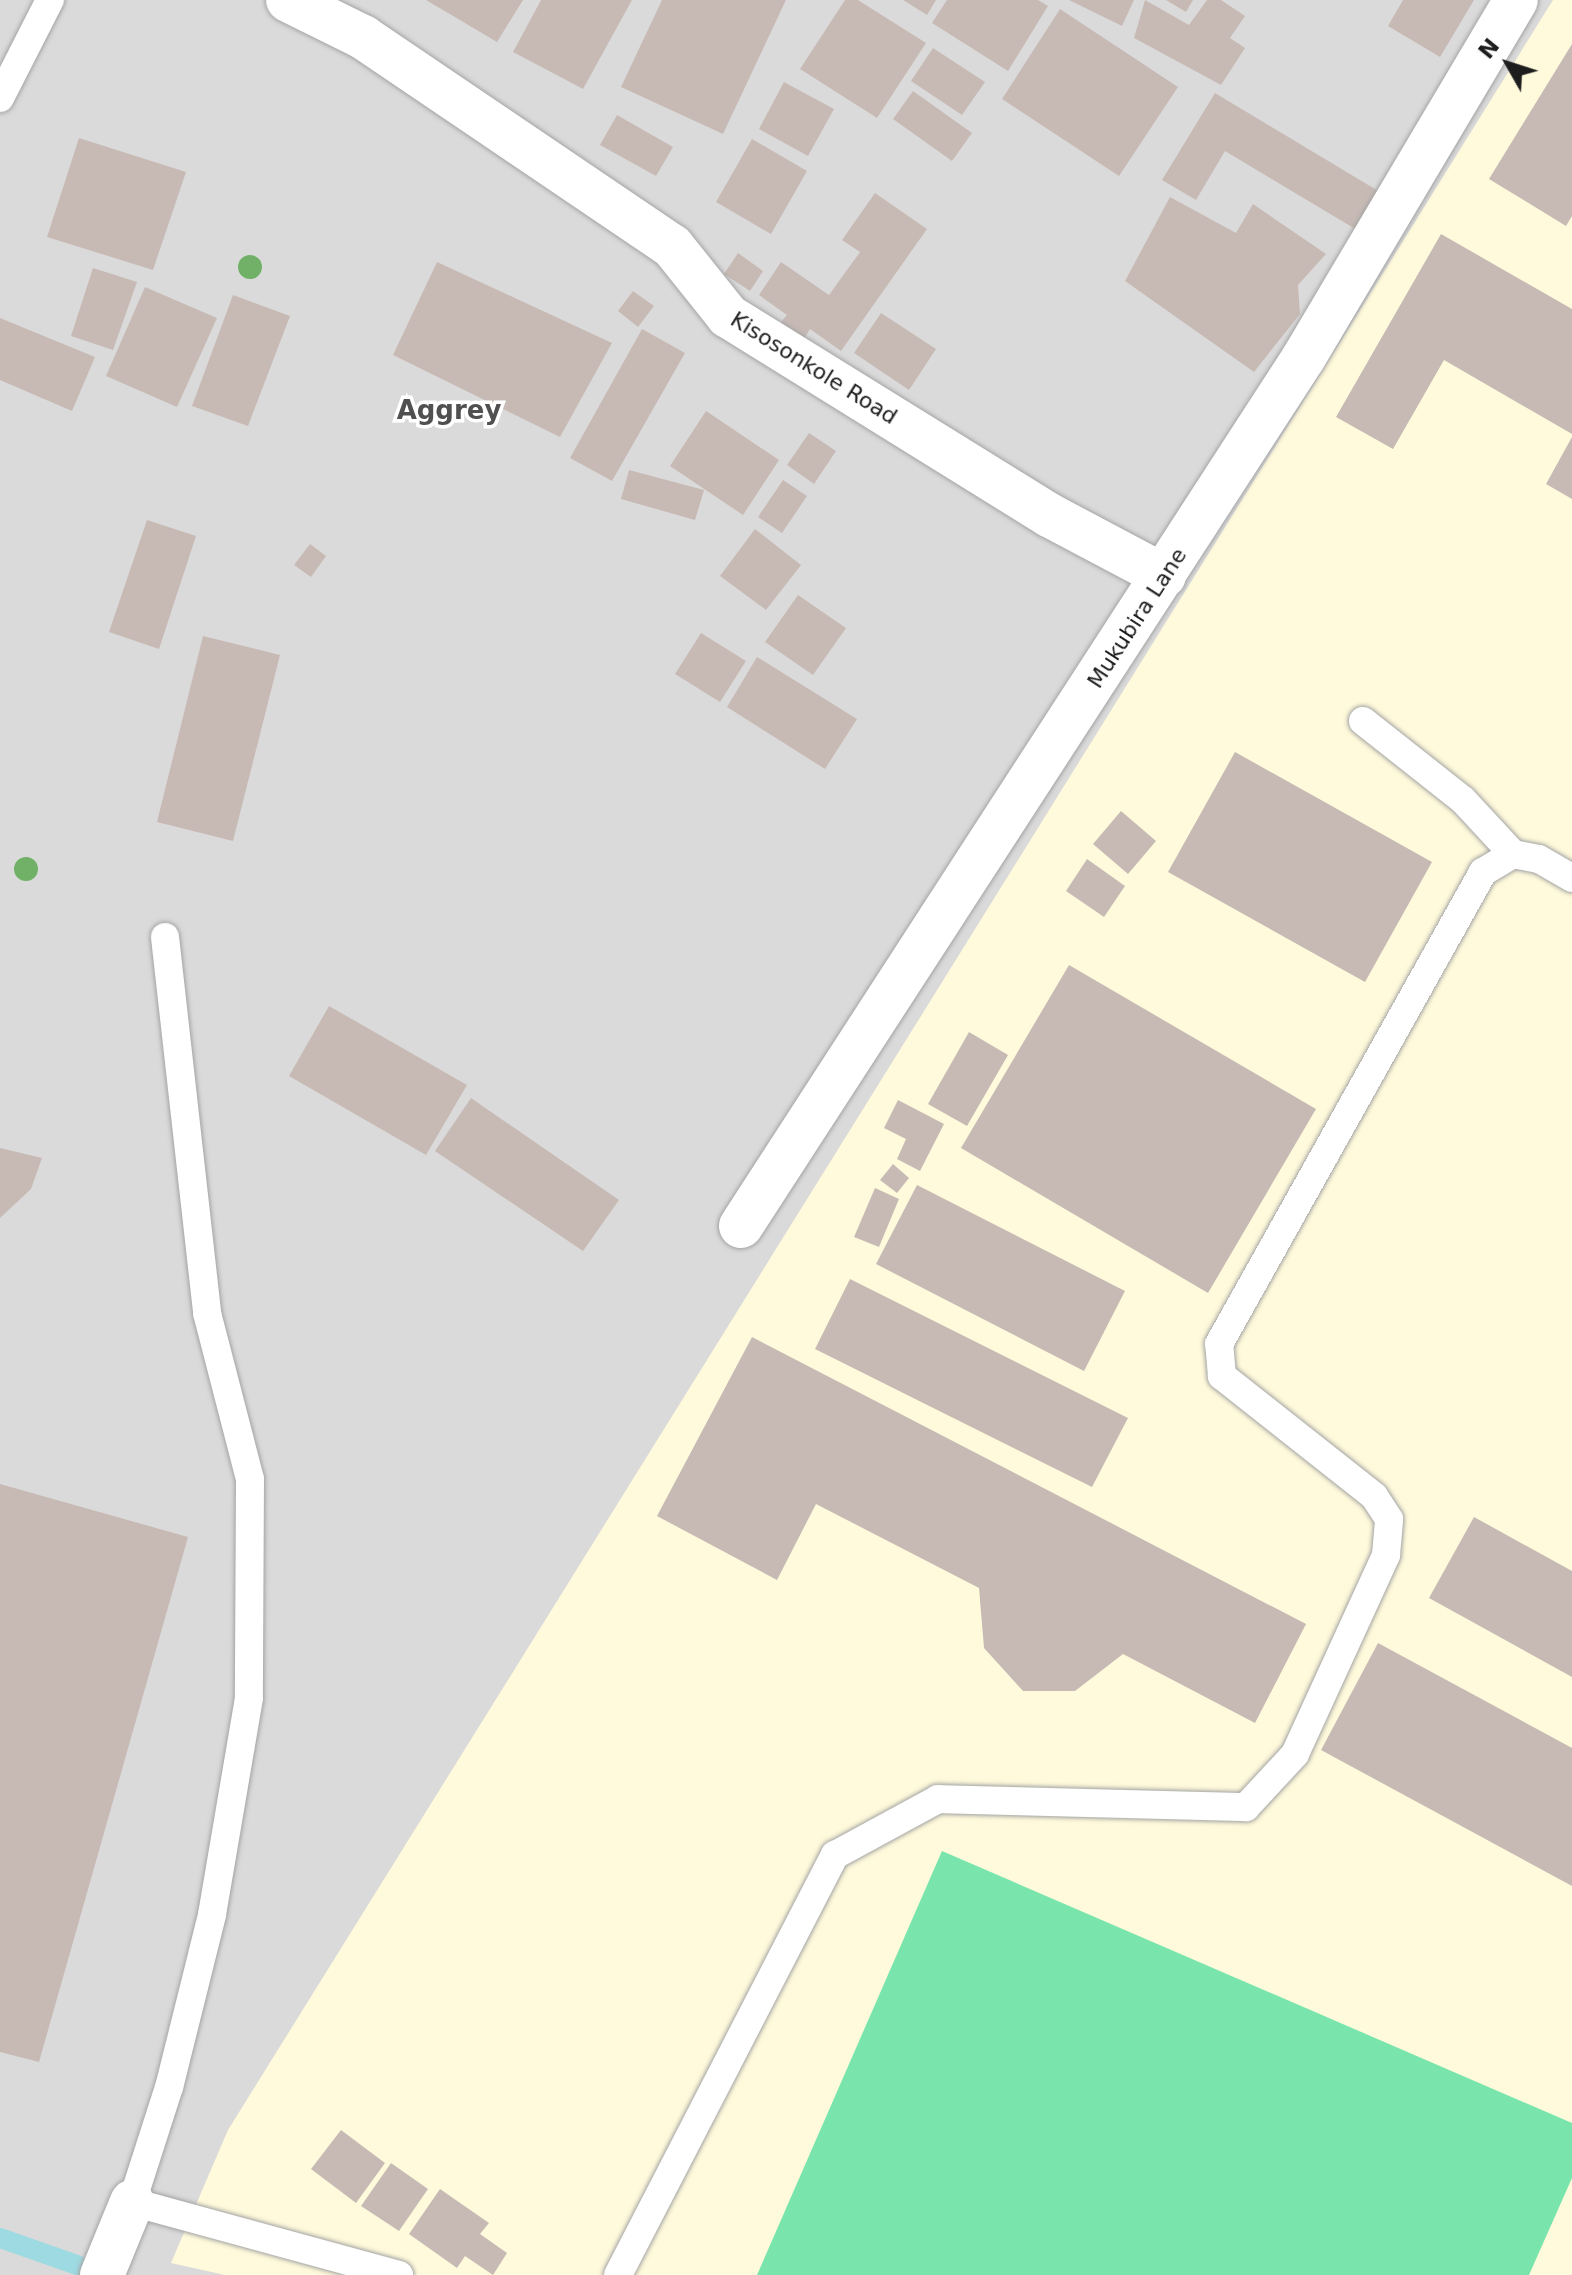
<!DOCTYPE html>
<style>
body{margin:0}
#map{position:relative;width:1572px;height:2275px;overflow:hidden;background:#efe9e2;font-family:"DejaVu Sans",sans-serif}
div>[style]{position:absolute}
.residential>*{inset:0;background:#dbdada}
.education>*{inset:0;background:#fffadb}
.pitch>*{inset:0;background:#79e5ad}
.stream>*{height:20px;margin:-10px;padding:0 10px;transform-origin:10px;border-radius:10px;background:#9edae1}
.building>*{inset:0;background:#c7bab5}
.roads{filter:drop-shadow(0 0 2px #a4a4a4) drop-shadow(0 0 2px #a4a4a4)}
.service>*{height:28px;margin:-14px;padding:0 14px;transform-origin:14px;border-radius:14px;background:#fff}
.minor>*{height:44px;margin:-22px;padding:0 22px;transform-origin:22px;border-radius:22px;background:#fff}
.trees>*{width:24px;height:24px;margin:-12px;border-radius:50%;background:#70b167}
span{translate:-50% -50%;white-space:nowrap;text-align:center;line-height:1.15;-webkit-text-stroke:7px #fff;paint-order:stroke}
.street-label{font-size:22px;color:#1d1d1d}
.quarter-label{font-size:26px;color:#505050;font-weight:700}
.north{position:absolute;left:1468px;top:24px;width:80px;height:80px;-webkit-text-stroke:6px #fff;paint-order:stroke;rotate:309deg;font-size:22px;font-weight:700;line-height:32px;text-align:center;color:#1d1d1d}
.north::after{content:'';display:block;margin:auto;width:28px;height:36px;background:#1d1d1d;clip-path:polygon(50% 0,100% 100%,50% 72%,0 100%)}
</style>
<div id="map">
<div class="residential">
<i style="clip-path:polygon(0 0,1572px 0,1572px 2275px,0 2275px)"></i>
</div>
<div class="education">
<i style="clip-path:polygon(1553px 0,1572px 0,1572px 2275px,225px 2275px,171px 2263px,228px 2130px)"></i>
</div>
<div class="pitch">
<i style="clip-path:polygon(942px 1851px,1572px 2123px,1572px 2178px,1529px 2275px,757px 2275px)"></i>
</div>
<div class="stream">
<i style="left:0;top:2238px;width:82px;rotate:19.3deg"></i>
</div>
<div class="building">
<i style="clip-path:polygon(426px 0,523px 0,497px 42px)"></i>
<i style="clip-path:polygon(541px 0,632px 0,583px 89px,513px 52px)"></i>
<i style="clip-path:polygon(662px 0,786px 0,723px 134px,621px 87px)"></i>
<i style="clip-path:polygon(845px 0,858px 0,926px 43px,877px 118px,800px 69px)"></i>
<i style="clip-path:polygon(903px 0,936px 0,927px 15px)"></i>
<i style="clip-path:polygon(947px 0,1038px 0,1048px 6px,1008px 71px,932px 23px)"></i>
<i style="clip-path:polygon(1069px 0,1134px 0,1122px 26px)"></i>
<i style="clip-path:polygon(1145px 0,1189px 25px,1207px 0,1221px 0,1245px 16px,1230px 38px,1245px 48px,1221px 85px,1134px 38px)"></i>
<i style="clip-path:polygon(1166px 0,1193px 0,1186px 12px)"></i>
<i style="clip-path:polygon(1403px 0,1474px 0,1440px 57px,1388px 26px)"></i>
<i style="clip-path:polygon(1060px 9px,1178px 87px,1119px 176px,1002px 99px)"></i>
<i style="clip-path:polygon(1572px 44px,1572px 216px,1566px 226px,1489px 179px)"></i>
<i style="clip-path:polygon(933px 48px,985px 82px,962px 115px,911px 81px)"></i>
<i style="clip-path:polygon(784px 82px,834px 109px,808px 156px,759px 129px)"></i>
<i style="clip-path:polygon(913px 91px,972px 133px,952px 161px,893px 119px)"></i>
<i style="clip-path:polygon(1215px 93px,1385px 195px,1362px 233px,1225px 151px,1196px 200px,1162px 180px)"></i>
<i style="clip-path:polygon(617px 115px,673px 147px,656px 176px,600px 145px)"></i>
<i style="clip-path:polygon(79px 138px,186px 172px,153px 270px,47px 237px)"></i>
<i style="clip-path:polygon(752px 139px,807px 171px,771px 234px,716px 202px)"></i>
<i style="clip-path:polygon(875px 193px,927px 229px,841px 351px,810px 329px,804px 339px,781px 322px,787px 315px,759px 295px,781px 262px,829px 295px,860px 252px,842px 240px)"></i>
<i style="clip-path:polygon(1170px 197px,1236px 233px,1253px 204px,1326px 254px,1298px 285px,1300px 314px,1254px 372px,1125px 281px)"></i>
<i style="clip-path:polygon(1441px 234px,1572px 309px,1572px 434px,1444px 360px,1393px 449px,1336px 417px)"></i>
<i style="clip-path:polygon(738px 253px,763px 271px,750px 291px,724px 274px)"></i>
<i style="clip-path:polygon(437px 262px,612px 343px,560px 437px,393px 355px)"></i>
<i style="clip-path:polygon(93px 268px,137px 282px,113px 350px,71px 336px)"></i>
<i style="clip-path:polygon(145px 287px,217px 318px,177px 407px,106px 376px)"></i>
<i style="clip-path:polygon(633px 291px,654px 306px,638px 327px,618px 311px)"></i>
<i style="clip-path:polygon(233px 295px,290px 316px,248px 426px,192px 406px)"></i>
<i style="clip-path:polygon(881px 313px,936px 349px,909px 390px,854px 353px)"></i>
<i style="clip-path:polygon(0 318px,95px 357px,72px 411px,0 380px)"></i>
<i style="clip-path:polygon(642px 329px,685px 353px,612px 481px,570px 458px)"></i>
<i style="clip-path:polygon(706px 411px,779px 460px,743px 515px,670px 466px)"></i>
<i style="clip-path:polygon(809px 433px,836px 451px,814px 484px,787px 465px)"></i>
<i style="clip-path:polygon(1572px 437px,1572px 499px,1546px 484px)"></i>
<i style="clip-path:polygon(629px 470px,704px 490px,695px 520px,621px 499px)"></i>
<i style="clip-path:polygon(783px 480px,807px 496px,782px 533px,758px 517px)"></i>
<i style="clip-path:polygon(147px 520px,196px 536px,159px 649px,109px 632px)"></i>
<i style="clip-path:polygon(755px 529px,801px 565px,766px 610px,720px 576px)"></i>
<i style="clip-path:polygon(310px 544px,326px 556px,311px 577px,294px 565px)"></i>
<i style="clip-path:polygon(798px 595px,846px 628px,813px 675px,765px 642px)"></i>
<i style="clip-path:polygon(701px 633px,746px 661px,720px 702px,675px 674px)"></i>
<i style="clip-path:polygon(203px 636px,280px 655px,233px 841px,157px 822px)"></i>
<i style="clip-path:polygon(757px 657px,857px 719px,825px 769px,727px 707px)"></i>
<i style="clip-path:polygon(1235px 752px,1432px 862px,1365px 982px,1168px 872px)"></i>
<i style="clip-path:polygon(1121px 811px,1156px 841px,1128px 874px,1093px 844px)"></i>
<i style="clip-path:polygon(1087px 859px,1125px 886px,1104px 917px,1066px 891px)"></i>
<i style="clip-path:polygon(1069px 965px,1316px 1109px,1208px 1293px,961px 1148px)"></i>
<i style="clip-path:polygon(329px 1006px,467px 1085px,426px 1155px,289px 1076px)"></i>
<i style="clip-path:polygon(969px 1032px,1008px 1055px,967px 1126px,928px 1104px)"></i>
<i style="clip-path:polygon(471px 1098px,619px 1200px,583px 1251px,435px 1151px)"></i>
<i style="clip-path:polygon(898px 1100px,944px 1124px,920px 1171px,897px 1159px,906px 1139px,884px 1128px)"></i>
<i style="clip-path:polygon(0 1148px,42px 1158px,31px 1189px,0 1218px)"></i>
<i style="clip-path:polygon(893px 1164px,909px 1178px,897px 1193px,880px 1180px)"></i>
<i style="clip-path:polygon(917px 1185px,1125px 1291px,1084px 1371px,876px 1264px)"></i>
<i style="clip-path:polygon(875px 1188px,899px 1199px,879px 1247px,854px 1237px)"></i>
<i style="clip-path:polygon(850px 1279px,1128px 1418px,1092px 1487px,815px 1349px)"></i>
<i style="clip-path:polygon(752px 1337px,1306px 1624px,1255px 1723px,1123px 1654px,1075px 1691px,1023px 1691px,984px 1648px,979px 1588px,816px 1504px,777px 1580px,657px 1516px)"></i>
<i style="clip-path:polygon(0 1484px,188px 1537px,39px 2062px,0 2052px)"></i>
<i style="clip-path:polygon(1474px 1517px,1572px 1571px,1572px 1677px,1429px 1598px)"></i>
<i style="clip-path:polygon(1378px 1643px,1572px 1748px,1572px 1886px,1321px 1750px)"></i>
<i style="clip-path:polygon(341px 2130px,385px 2163px,356px 2203px,311px 2169px)"></i>
<i style="clip-path:polygon(391px 2163px,428px 2189px,399px 2231px,361px 2206px)"></i>
<i style="clip-path:polygon(440px 2189px,489px 2223px,480px 2234px,507px 2253px,493px 2275px,465px 2256px,457px 2268px,409px 2234px)"></i>
</div>
<div class="roads">
<div class="service">
<i style="left:0;top:98px;width:110px;rotate:-63deg"></i>
<i style="left:1363px;top:721px;width:127px;rotate:38.3deg"></i>
<i style="left:1463px;top:800px;width:74px;rotate:47.2deg"></i>
<i style="left:1513px;top:854px;width:26px;rotate:11deg"></i>
<i style="left:1539px;top:859px;width:38px;rotate:30deg"></i>
<i style="left:165px;top:937px;width:378px;rotate:83.6deg"></i>
<i style="left:207px;top:1313px;width:171px;rotate:75.5deg"></i>
<i style="left:250px;top:1479px;width:219px;rotate:90.3deg"></i>
<i style="left:249px;top:1698px;width:220px;rotate:99.7deg"></i>
<i style="left:212px;top:1915px;width:177px;rotate:104deg"></i>
<i style="left:169px;top:2087px;width:121px;rotate:107.8deg"></i>
<i style="left:132px;top:2202px;width:277px;rotate:15.3deg"></i>
<i style="left:618px;top:2275px;width:473px;rotate:-62.7deg"></i>
<i style="left:835px;top:1855px;width:117px;rotate:-28.5deg"></i>
<i style="left:938px;top:1799px;width:308px;rotate:1.5deg"></i>
<i style="left:1246px;top:1807px;width:72px;rotate:-47.2deg"></i>
<i style="left:1295px;top:1754px;width:219px;rotate:-65.4deg"></i>
<i style="left:1386px;top:1555px;width:36px;rotate:-85deg"></i>
<i style="left:1389px;top:1519px;width:27px;rotate:-123deg"></i>
<i style="left:1374px;top:1496px;width:194px;rotate:-141.7deg"></i>
<i style="left:1222px;top:1376px;width:32px;rotate:-95deg"></i>
<i style="left:1219px;top:1344px;width:541px;rotate:-60.78deg"></i>
<i style="left:1483px;top:872px;width:35px;rotate:-31deg"></i>
</div>
<div class="minor">
<i style="left:288px;top:0;width:84px;rotate:26.3deg"></i>
<i style="left:363px;top:37px;width:373px;rotate:34.1deg"></i>
<i style="left:672px;top:246px;width:90px;rotate:51.3deg"></i>
<i style="left:728px;top:316px;width:378px;rotate:31.8deg"></i>
<i style="left:1049px;top:515px;width:130px;rotate:27.9deg"></i>
<i style="left:741px;top:1226px;width:1035px;rotate:-57.06deg"></i>
<i style="left:1304px;top:357px;width:415px;rotate:-59.3deg"></i>
<i style="left:102px;top:2275px;width:79px;rotate:-67.7deg"></i>
</div>
</div>
<div class="trees">
<i style="left:250px;top:267px"></i>
<i style="left:26px;top:869px"></i>
</div>
<div class="street-label">
<span style="left:814px;top:368px;rotate:32deg">Kisosonkole Road</span>
<span style="left:1137px;top:618px;rotate:-57deg">Mukubira Lane</span>
</div>
<div class="quarter-label">
<span style="left:449px;top:411px">Aggrey</span>
</div>
<div class="north">N</div>
</div>
